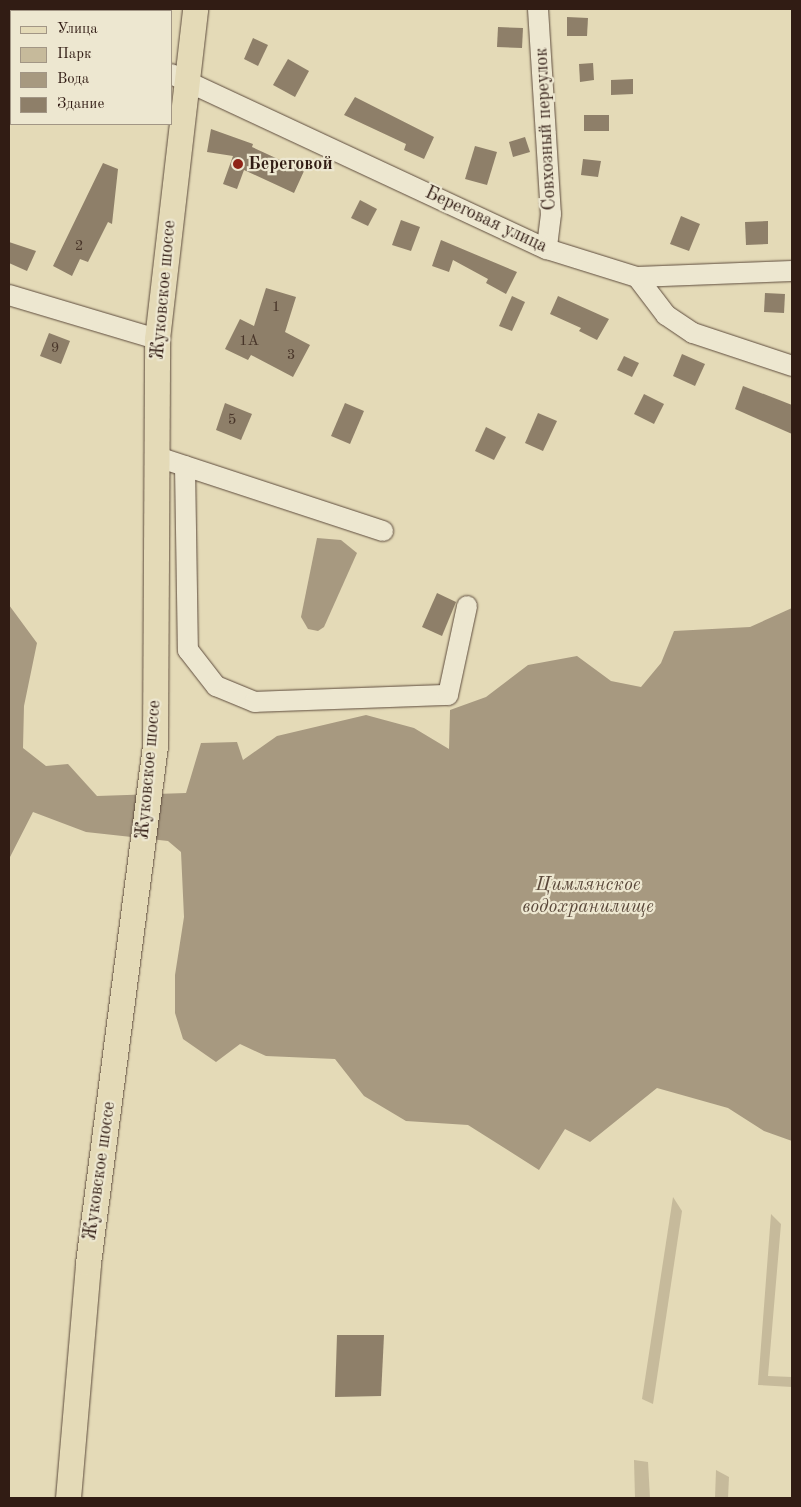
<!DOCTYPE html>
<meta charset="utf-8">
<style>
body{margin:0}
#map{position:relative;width:801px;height:1507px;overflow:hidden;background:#e4dab7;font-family:"Old Standard TT",serif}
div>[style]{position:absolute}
.green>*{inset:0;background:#c6ba9b}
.water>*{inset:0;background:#a79980}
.building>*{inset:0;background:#8e7f69}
.roads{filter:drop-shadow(0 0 1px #5e4c3d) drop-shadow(0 0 1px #5e4c3d)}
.minor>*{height:20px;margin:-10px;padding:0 10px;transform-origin:10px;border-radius:10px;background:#ede7d0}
.major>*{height:25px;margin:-12.5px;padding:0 12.5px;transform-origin:12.5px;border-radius:12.5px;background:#e4dab7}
.dots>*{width:14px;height:14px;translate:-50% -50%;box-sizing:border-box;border:2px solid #ede7d0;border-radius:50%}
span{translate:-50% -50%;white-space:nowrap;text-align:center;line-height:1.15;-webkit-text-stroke:4.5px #ede7d0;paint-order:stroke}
.number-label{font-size:15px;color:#483529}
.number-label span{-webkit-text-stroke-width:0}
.street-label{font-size:18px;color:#311c14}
.poi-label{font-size:18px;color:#311c14;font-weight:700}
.left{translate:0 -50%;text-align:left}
.water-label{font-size:19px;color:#5a483a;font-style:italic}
.frame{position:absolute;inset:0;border:10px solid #311c14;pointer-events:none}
.legend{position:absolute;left:10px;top:10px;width:162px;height:115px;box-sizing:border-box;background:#ede7d0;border:1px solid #a29685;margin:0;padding:6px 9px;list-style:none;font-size:15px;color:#311c14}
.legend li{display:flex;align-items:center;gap:10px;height:25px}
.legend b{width:25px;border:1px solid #a29685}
</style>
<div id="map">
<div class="green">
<i style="clip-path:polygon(673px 1197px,682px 1211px,653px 1404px,642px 1399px)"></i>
<i style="clip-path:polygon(771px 1214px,781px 1224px,768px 1376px,792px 1377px,792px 1387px,758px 1385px)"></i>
<i style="clip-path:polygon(634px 1460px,648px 1462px,650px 1498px,635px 1498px)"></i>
<i style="clip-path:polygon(716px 1470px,729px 1477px,728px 1498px,715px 1498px)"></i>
</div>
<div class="water">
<i style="clip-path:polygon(317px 538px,341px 540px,357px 553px,324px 627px,318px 631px,308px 629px,301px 617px)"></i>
<i style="clip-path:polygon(9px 605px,37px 643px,24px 706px,23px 748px,46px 766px,68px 764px,97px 796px,186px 793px,201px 743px,237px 742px,243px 760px,277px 736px,366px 715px,414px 728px,449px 749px,450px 710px,486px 697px,528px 665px,577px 656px,611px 681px,641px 687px,661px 663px,674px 631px,750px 627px,792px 608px,792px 1141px,764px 1131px,728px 1108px,657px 1088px,590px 1142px,565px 1129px,539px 1170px,468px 1125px,406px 1121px,364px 1096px,335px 1059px,266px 1056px,240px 1044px,216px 1062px,183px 1039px,175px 1013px,175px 975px,184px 917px,181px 852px,168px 841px,86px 832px,33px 812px,9px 859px)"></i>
</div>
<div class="building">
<i style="clip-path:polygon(567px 17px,588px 18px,587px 36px,567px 36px)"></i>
<i style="clip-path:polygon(498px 27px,523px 28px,522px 48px,497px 47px)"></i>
<i style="clip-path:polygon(253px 38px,268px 45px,258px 66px,244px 59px)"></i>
<i style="clip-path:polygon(288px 59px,309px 71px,295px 97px,273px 85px)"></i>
<i style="clip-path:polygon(593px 63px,594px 80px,580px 82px,579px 64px)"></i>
<i style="clip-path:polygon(633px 79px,633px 94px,611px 95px,611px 80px)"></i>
<i style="clip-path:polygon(355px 97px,434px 137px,424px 159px,404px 150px,406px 144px,344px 115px)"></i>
<i style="clip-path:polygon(584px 115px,609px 115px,609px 131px,584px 131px)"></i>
<i style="clip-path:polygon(211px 129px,253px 144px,252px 147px,304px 171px,294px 193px,244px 170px,237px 189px,223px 184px,233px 156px,207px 152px)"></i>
<i style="clip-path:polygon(525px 137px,530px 152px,513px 157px,509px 142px)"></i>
<i style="clip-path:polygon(475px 146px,497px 152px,487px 185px,465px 179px)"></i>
<i style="clip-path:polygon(583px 159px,601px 161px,598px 177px,581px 175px)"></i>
<i style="clip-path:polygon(103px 163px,118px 169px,112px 224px,108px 222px,88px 262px,80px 259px,72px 276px,53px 266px)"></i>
<i style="clip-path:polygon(360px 200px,377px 209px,368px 226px,351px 218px)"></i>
<i style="clip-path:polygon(681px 216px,700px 224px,689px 251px,670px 244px)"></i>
<i style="clip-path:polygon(401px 220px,420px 227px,411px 251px,392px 245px)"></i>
<i style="clip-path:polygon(768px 221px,768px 244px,746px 245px,745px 222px)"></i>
<i style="clip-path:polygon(441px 240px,517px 272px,506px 294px,486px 283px,488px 279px,453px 260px,449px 272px,432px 266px)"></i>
<i style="clip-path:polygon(9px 242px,36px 251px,27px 271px,9px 263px)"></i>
<i style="clip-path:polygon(266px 288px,296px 297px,285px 332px,310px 345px,293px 377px,251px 355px,248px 360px,225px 349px,240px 319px,254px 326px)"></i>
<i style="clip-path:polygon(765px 293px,785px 294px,784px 313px,764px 312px)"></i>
<i style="clip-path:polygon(512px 296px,525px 302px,512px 331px,499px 326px)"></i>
<i style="clip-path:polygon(558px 296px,609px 319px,597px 340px,579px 331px,581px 328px,550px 314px)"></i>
<i style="clip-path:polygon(49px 333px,70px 341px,61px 364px,40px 356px)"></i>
<i style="clip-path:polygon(682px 354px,705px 364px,695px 386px,673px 376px)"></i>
<i style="clip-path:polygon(624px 356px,639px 363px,632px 377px,617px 370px)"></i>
<i style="clip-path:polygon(743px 386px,792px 405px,792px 434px,735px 409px)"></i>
<i style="clip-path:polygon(644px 394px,664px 404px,654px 424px,634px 414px)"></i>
<i style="clip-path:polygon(225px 403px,252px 414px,241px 440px,216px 430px)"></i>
<i style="clip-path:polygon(345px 403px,364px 411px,350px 444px,331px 436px)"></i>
<i style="clip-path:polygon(538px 413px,557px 421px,543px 451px,525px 443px)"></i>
<i style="clip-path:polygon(486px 427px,506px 437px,494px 460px,475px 451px)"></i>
<i style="clip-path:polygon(437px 593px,456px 602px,442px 636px,422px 627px)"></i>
<i style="clip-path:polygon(337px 1335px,384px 1335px,381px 1396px,335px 1397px)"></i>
</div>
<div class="roads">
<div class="minor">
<i style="left:44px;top:9px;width:5px;rotate:22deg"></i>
<i style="left:538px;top:9px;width:205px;rotate:86.4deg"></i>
<i style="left:551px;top:214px;width:35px;rotate:97deg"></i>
<i style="left:171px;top:74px;width:415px;rotate:25deg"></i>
<i style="left:547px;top:249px;width:94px;rotate:17.3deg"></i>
<i style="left:637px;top:277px;width:48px;rotate:52.7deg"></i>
<i style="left:666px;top:315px;width:32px;rotate:34deg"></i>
<i style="left:693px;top:333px;width:104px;rotate:18.4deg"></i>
<i style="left:637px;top:277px;width:155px;rotate:-2.2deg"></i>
<i style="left:9px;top:295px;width:154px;rotate:16.6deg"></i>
<i style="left:158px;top:457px;width:237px;rotate:18.2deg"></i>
<i style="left:185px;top:466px;width:184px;rotate:89.1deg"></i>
<i style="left:188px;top:650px;width:46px;rotate:52.1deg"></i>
<i style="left:216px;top:686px;width:42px;rotate:22.3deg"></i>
<i style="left:255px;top:702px;width:193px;rotate:-2.1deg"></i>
<i style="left:448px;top:695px;width:91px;rotate:-77.9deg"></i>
</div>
<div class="major">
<i style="left:68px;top:1498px;width:236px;rotate:-85.1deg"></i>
<i style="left:88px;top:1263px;width:521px;rotate:-82.62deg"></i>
<i style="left:155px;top:746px;width:407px;rotate:-89.7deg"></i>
<i style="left:157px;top:339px;width:332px;rotate:-83.4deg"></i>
</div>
</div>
<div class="dots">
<i style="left:238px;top:164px;background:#8f2418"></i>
</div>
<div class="number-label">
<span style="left:79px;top:247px">2</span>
<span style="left:276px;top:308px">1</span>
<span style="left:249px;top:342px">1А</span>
<span style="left:55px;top:349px">9</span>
<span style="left:291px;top:356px">3</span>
<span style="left:232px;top:421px">5</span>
</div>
<div class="street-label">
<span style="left:546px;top:129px;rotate:-93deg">Совхозный переулок</span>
<span style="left:486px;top:220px;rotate:25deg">Береговая улица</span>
<span style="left:164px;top:290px;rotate:-85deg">Жуковское шоссе</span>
<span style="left:149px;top:770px;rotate:-85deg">Жуковское шоссе</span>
<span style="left:100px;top:1171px;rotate:-82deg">Жуковское шоссе</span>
</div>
<div class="poi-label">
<span class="left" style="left:248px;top:164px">Береговой</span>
</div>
<div class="water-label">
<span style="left:588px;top:897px">Цимлянское<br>водохранилище</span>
</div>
<div class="frame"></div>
<ul class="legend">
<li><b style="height:6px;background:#e4dab7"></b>Улица</li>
<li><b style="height:14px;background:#c6ba9b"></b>Парк</li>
<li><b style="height:14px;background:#a79980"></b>Вода</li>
<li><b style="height:14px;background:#8e7f69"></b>Здание</li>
</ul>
</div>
